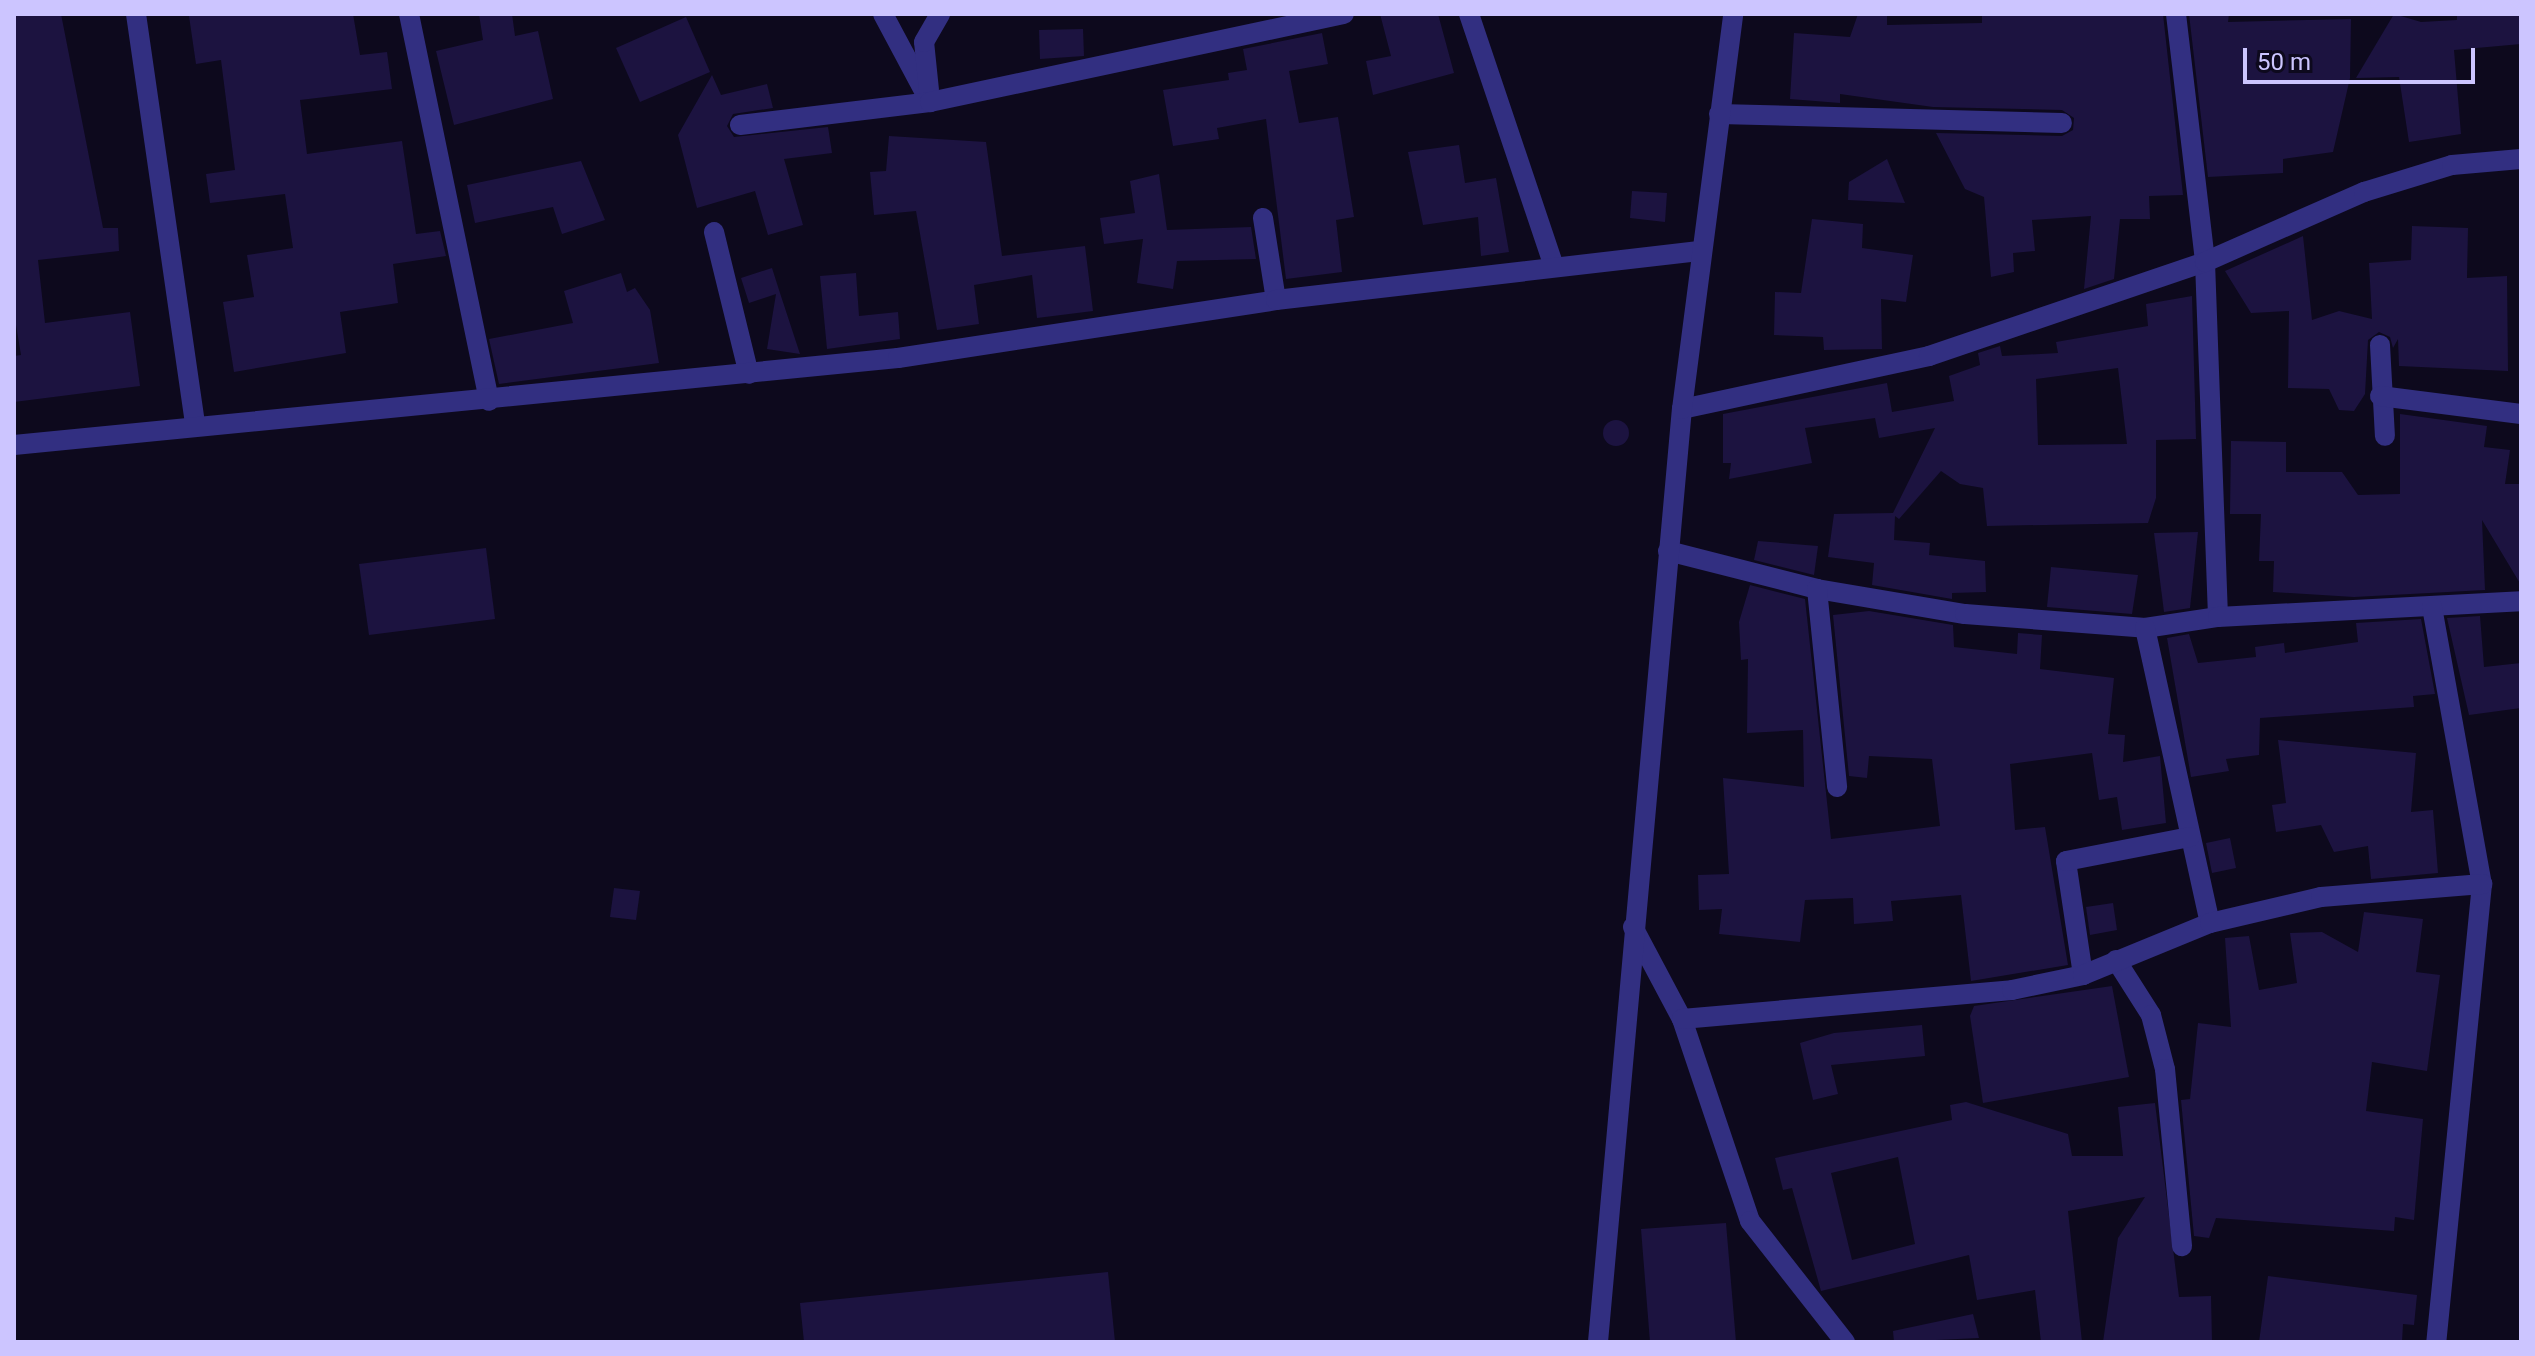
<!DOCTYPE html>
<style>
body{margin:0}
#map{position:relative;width:2535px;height:1356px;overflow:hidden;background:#0d091d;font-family:Roboto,sans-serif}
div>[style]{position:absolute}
.building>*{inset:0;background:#1c1340}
.round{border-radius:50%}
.street>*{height:20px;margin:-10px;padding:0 10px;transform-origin:10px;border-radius:10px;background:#322f81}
span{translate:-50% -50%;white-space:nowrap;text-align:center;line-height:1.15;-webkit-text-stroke:6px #0d091d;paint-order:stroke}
.frame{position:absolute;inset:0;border:16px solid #ccc5ff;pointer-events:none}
.scale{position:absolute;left:2243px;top:48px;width:232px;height:36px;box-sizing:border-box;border:4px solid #ccc5ff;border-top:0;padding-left:10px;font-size:24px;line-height:28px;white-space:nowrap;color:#ccc5ff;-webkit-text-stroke:6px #0d091d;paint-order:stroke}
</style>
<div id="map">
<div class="building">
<i style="clip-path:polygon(14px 14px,61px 14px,103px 228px,118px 228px,119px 251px,38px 260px,45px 323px,130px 312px,140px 386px,14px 402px,14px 356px,21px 355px,14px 313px)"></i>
<i style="clip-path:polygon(353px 14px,360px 55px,387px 52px,392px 89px,300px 100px,307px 154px,402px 141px,416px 234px,440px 231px,446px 256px,393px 264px,398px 303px,340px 312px,346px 353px,234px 372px,223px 302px,254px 297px,247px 255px,293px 248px,285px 194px,210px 203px,206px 174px,235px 170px,221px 60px,196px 64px,189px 16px)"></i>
<i style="clip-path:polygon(479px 14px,512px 14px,515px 36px,538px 31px,553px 99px,454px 125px,436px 51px,483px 40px)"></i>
<i style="clip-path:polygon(1380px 14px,1438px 14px,1454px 73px,1373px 95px,1366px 61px,1391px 56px)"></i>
<i style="clip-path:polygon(1858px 14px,1887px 14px,1887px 25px,1982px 23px,1982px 14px,2163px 14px,2183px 195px,2149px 196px,2150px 219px,2120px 219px,2114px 279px,2084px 289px,2091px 216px,2032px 220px,2035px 251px,2013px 253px,2014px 272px,1991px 277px,1984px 197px,1965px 189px,1936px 133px,2062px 136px,2073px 130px,2074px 118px,2062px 110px,1933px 107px,1840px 94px,1840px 103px,1790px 99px,1794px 33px,1850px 37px)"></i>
<i style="clip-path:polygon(2189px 14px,2229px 14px,2228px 22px,2351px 19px,2350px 78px,2333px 152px,2283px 159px,2283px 173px,2208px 177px)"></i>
<i style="clip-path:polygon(2394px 14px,2421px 22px,2457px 20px,2457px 14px,2521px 14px,2521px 44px,2454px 50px,2461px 134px,2409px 142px,2399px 77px,2356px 78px)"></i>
<i style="clip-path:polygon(686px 17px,710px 72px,640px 102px,616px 48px)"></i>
<i style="clip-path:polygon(1083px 29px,1084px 56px,1040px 59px,1039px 30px)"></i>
<i style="clip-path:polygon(1322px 33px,1328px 64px,1289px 71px,1299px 123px,1338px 117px,1354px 217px,1336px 220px,1342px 272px,1286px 279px,1266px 119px,1217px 128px,1219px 139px,1173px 146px,1163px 90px,1229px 80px,1228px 73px,1247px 70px,1243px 49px)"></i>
<i style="clip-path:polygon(712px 75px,721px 95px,767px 84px,773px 108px,733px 114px,727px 126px,734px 137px,828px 127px,832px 153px,784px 159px,803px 225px,768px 235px,755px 191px,697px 208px,678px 135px)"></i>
<i style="clip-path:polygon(889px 136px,986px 142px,1002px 256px,1085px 246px,1093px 311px,1037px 318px,1032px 275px,974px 285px,979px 324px,937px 330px,916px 211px,874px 215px,870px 172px,886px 171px)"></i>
<i style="clip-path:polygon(1459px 145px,1465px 183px,1496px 178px,1509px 252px,1481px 256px,1478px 217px,1423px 225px,1408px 152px)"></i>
<i style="clip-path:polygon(1887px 159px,1905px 203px,1848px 200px,1849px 182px)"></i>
<i style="clip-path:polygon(581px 161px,605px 220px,562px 234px,553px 207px,475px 223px,467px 185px)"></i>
<i style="clip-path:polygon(1159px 174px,1167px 230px,1251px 227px,1256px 259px,1177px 261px,1173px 289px,1137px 283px,1143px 239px,1104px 244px,1100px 218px,1135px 213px,1130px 181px)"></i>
<i style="clip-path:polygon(1632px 191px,1667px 193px,1665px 222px,1630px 218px)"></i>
<i style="clip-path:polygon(1812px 219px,1863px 224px,1862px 248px,1913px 255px,1906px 302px,1881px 299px,1882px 349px,1824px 350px,1823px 337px,1774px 335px,1775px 292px,1801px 293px)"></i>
<i style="clip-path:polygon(2412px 226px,2468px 228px,2467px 278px,2507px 276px,2508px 371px,2399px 366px,2398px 339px,2393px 348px,2390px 337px,2379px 332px,2368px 340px,2365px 394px,2354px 411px,2339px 410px,2329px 389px,2288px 388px,2289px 311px,2251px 313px,2225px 271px,2303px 236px,2312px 320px,2339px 311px,2372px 319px,2369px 263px,2411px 260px)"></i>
<i style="clip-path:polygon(772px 268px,780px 293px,800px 354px,767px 349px,776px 294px,749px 303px,741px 278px)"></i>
<i style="clip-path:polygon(621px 273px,627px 292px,635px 288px,650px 310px,659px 363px,499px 384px,489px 339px,573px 323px,564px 291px)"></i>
<i style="clip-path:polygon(856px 273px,859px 316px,898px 312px,900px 339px,827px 349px,820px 276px)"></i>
<i style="clip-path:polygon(evenodd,2192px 296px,2196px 439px,2156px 440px,2156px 498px,2148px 523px,1987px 526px,1983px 488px,1960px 484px,1941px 471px,1899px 519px,1895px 516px,1894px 540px,1930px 543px,1929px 555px,1985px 561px,1986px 592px,1952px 593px,1952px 599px,1872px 585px,1874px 563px,1828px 557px,1834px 514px,1893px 513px,1935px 428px,1879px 438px,1875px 418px,1805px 428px,1812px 463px,1729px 479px,1731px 463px,1723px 463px,1723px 414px,1887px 383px,1892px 412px,1954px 401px,1949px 376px,1980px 365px,1978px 353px,2000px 346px,2002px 356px,2058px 353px,2056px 342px,2148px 326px,2146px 304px,2192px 296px,2118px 368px,2127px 444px,2038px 445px,2036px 379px,2118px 368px)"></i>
<i style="clip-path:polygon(2400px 414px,2487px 426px,2484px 447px,2510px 450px,2505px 484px,2521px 484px,2521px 585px,2482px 520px,2485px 590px,2354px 597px,2273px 592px,2274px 561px,2259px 561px,2261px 514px,2230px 514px,2231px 441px,2286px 442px,2286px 472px,2342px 472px,2358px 495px,2400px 494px)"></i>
<i class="round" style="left:1603px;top:420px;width:26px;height:26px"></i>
<i style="clip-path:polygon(2198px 532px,2190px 608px,2164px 612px,2154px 533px)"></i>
<i style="clip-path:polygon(1758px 541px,1818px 546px,1814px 575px,1754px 560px)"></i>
<i style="clip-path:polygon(486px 548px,495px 619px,369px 635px,359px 564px)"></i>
<i style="clip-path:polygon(2051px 567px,2138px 575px,2132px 614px,2047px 607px)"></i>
<i style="clip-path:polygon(1750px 585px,1805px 599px,1831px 839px,1940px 826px,1932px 759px,1869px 756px,1867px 778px,1849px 776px,1833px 615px,1869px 611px,1953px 625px,1954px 647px,2017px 654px,2018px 633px,2042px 635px,2040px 669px,2114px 678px,2108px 734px,2125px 735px,2123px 762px,2160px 756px,2166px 823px,2122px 830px,2117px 797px,2099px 800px,2092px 753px,2010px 764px,2015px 830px,2045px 827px,2068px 965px,1971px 981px,1961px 895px,1891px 901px,1893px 921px,1854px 924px,1853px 898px,1805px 900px,1800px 942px,1719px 934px,1722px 909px,1699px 910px,1698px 875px,1729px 874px,1723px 778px,1804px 787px,1803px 730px,1747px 733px,1748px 659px,1741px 660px,1739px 622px)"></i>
<i style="clip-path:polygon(2480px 616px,2484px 667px,2521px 663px,2521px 708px,2469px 715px,2447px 618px)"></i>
<i style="clip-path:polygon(2421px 619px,2435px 694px,2413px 696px,2414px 707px,2260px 718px,2259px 755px,2226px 759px,2229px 771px,2191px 777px,2167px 638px,2189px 634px,2198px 663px,2256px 657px,2255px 647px,2284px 643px,2285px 653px,2358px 642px,2356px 623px)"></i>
<i style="clip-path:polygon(2278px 740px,2416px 753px,2411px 812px,2433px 810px,2438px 873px,2371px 879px,2368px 846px,2334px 852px,2321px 825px,2276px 832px,2272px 805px,2286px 803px)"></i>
<i style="clip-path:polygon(2230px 838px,2236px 868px,2212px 873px,2206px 843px)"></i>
<i style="clip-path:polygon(614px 888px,640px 891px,636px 920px,610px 917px)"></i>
<i style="clip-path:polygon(2113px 903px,2117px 930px,2090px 935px,2086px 907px)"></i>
<i style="clip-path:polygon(2364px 912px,2423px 919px,2416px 972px,2440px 975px,2427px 1071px,2372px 1062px,2366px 1111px,2423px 1119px,2414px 1220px,2395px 1217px,2394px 1231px,2216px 1218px,2209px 1238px,2194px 1236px,2181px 1100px,2190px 1099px,2198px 1023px,2231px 1027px,2225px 938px,2249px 936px,2259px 990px,2297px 983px,2290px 933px,2322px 932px,2358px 952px)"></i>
<i style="clip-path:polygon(2112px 986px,2129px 1077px,1983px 1103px,1970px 1016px,1974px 1006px)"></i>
<i style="clip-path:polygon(1922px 1025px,1925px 1056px,1831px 1065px,1838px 1094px,1813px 1100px,1800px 1043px,1834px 1033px)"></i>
<i style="clip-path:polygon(evenodd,1966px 1102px,2068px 1134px,2072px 1156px,2123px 1156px,2118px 1107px,2155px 1103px,2179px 1297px,2211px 1296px,2212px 1342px,2103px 1342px,2118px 1238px,2145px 1197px,2068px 1211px,2082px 1342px,2041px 1342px,2035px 1290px,1977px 1300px,1969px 1255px,1821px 1291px,1792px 1188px,1783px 1190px,1775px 1158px,1952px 1120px,1950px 1105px,1966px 1102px,1898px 1157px,1915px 1244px,1852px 1260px,1831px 1173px,1898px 1157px)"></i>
<i style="clip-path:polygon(1726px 1223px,1736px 1342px,1650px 1342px,1641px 1229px)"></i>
<i style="clip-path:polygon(1108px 1272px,1115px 1342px,804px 1342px,800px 1303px)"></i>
<i style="clip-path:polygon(2268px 1276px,2417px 1295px,2414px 1325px,2403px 1324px,2402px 1342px,2259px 1342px)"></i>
<i style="clip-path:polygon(1973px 1314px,1979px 1338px,1894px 1342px,1893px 1331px)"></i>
</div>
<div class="street">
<i style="left:136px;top:14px;width:415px;rotate:81.8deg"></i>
<i style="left:409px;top:14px;width:395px;rotate:78.3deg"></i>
<i style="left:883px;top:14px;width:100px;rotate:61.9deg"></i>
<i style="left:1469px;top:14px;width:264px;rotate:71.4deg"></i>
<i style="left:2176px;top:14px;width:250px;rotate:83.3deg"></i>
<i style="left:2205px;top:262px;width:355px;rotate:87.9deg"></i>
<i style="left:929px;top:90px;width:48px;rotate:-95.9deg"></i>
<i style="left:924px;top:42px;width:32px;rotate:-60deg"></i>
<i style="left:1719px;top:114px;width:343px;rotate:1.5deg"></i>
<i style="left:740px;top:125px;width:191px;rotate:-6.9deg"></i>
<i style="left:930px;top:102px;width:423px;rotate:-12deg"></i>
<i style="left:1263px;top:218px;width:83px;rotate:81deg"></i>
<i style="left:714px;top:232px;width:146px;rotate:76.2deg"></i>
<i style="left:2380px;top:345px;width:91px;rotate:86.9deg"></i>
<i style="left:2380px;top:396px;width:142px;rotate:7.3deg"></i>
<i style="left:1682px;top:409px;width:253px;rotate:-12.1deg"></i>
<i style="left:1929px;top:356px;width:292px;rotate:-18.8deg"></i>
<i style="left:2205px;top:262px;width:174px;rotate:-23.8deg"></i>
<i style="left:2364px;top:192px;width:92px;rotate:-17.1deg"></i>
<i style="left:2452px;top:165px;width:69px;rotate:-5deg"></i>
<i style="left:14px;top:445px;width:888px;rotate:-5.62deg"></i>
<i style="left:898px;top:358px;width:382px;rotate:-8.7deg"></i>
<i style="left:1276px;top:300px;width:428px;rotate:-6.6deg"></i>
<i style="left:1668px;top:551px;width:154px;rotate:14.3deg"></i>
<i style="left:1817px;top:589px;width:150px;rotate:9.6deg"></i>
<i style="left:1965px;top:614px;width:181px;rotate:4.4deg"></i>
<i style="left:2145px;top:628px;width:74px;rotate:-8.6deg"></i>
<i style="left:2218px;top:617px;width:303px;rotate:-3deg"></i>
<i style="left:1817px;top:589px;width:199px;rotate:84.2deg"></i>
<i style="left:2432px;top:607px;width:281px;rotate:79.8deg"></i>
<i style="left:2482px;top:884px;width:460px;rotate:95.7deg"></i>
<i style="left:2145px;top:628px;width:302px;rotate:77.6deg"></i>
<i style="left:1633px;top:927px;width:104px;rotate:62deg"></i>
<i style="left:1682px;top:1019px;width:213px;rotate:71.4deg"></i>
<i style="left:1750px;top:1221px;width:154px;rotate:51.9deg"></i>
<i style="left:2116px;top:960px;width:65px;rotate:57.5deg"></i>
<i style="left:2151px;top:1015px;width:56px;rotate:75.5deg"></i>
<i style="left:2165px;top:1069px;width:178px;rotate:84.5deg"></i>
<i style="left:2083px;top:975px;width:115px;rotate:-98.5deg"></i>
<i style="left:2066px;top:861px;width:126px;rotate:-11deg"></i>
<i style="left:1682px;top:1019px;width:331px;rotate:-5deg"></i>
<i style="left:2012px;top:990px;width:73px;rotate:-11.9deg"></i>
<i style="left:2083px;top:975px;width:137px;rotate:-22.3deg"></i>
<i style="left:2210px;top:923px;width:114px;rotate:-13.2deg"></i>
<i style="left:2321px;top:897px;width:162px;rotate:-4.6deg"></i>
<i style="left:1598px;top:1342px;width:937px;rotate:-84.86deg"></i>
<i style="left:1682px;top:409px;width:398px;rotate:-82.6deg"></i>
</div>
<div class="frame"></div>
<div class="scale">50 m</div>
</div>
